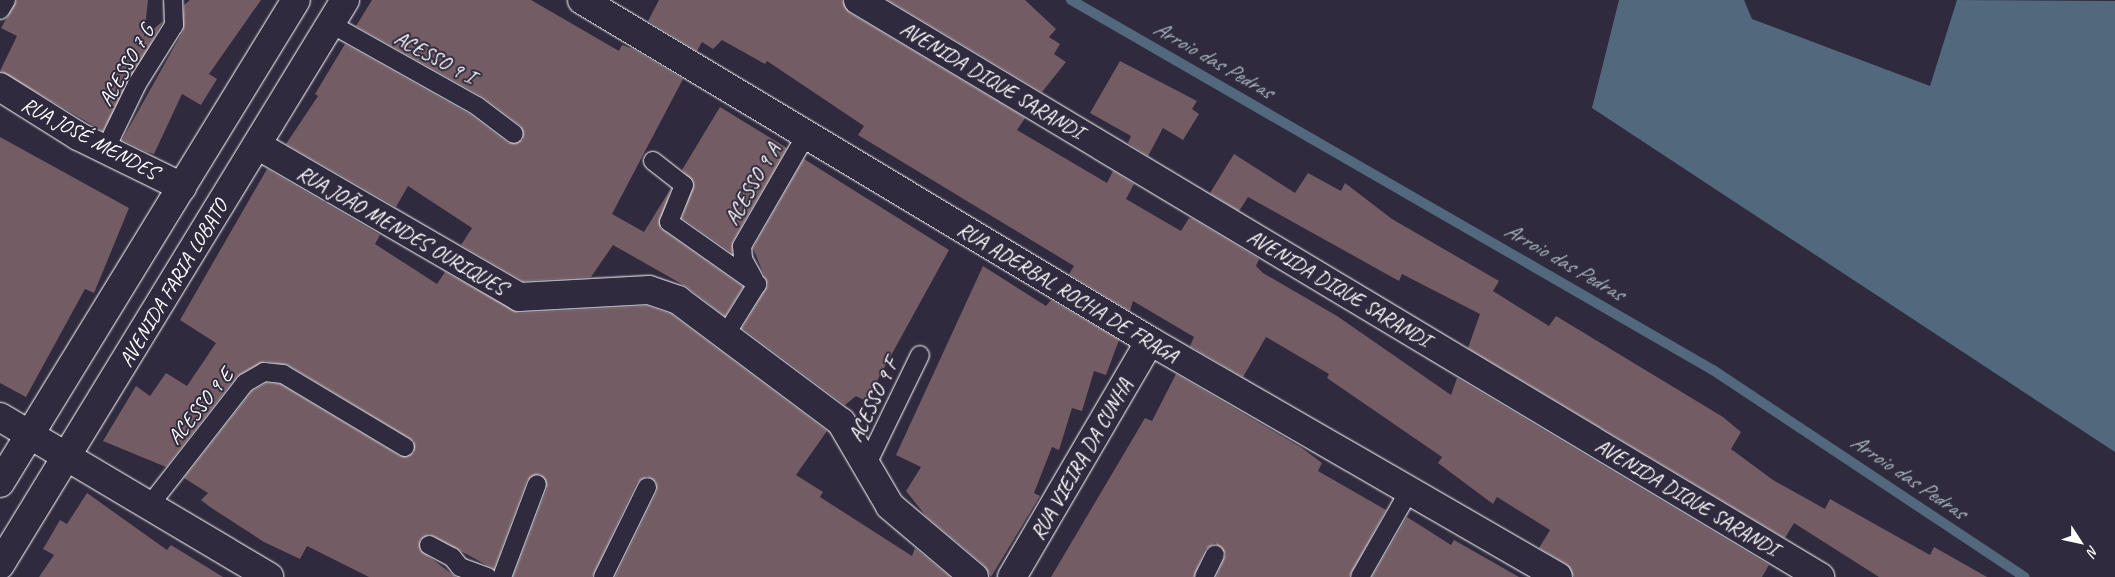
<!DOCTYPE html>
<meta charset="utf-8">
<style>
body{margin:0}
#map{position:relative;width:2115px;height:577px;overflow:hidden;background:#2f2a3d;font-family:Caveat,sans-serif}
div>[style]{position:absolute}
.water>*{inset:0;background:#52687d}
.stream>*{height:10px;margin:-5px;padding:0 5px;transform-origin:5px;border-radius:5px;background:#52687d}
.building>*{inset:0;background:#745c64}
.roads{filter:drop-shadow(0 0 1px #fff) drop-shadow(0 0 1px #fff)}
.service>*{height:18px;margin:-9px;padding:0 9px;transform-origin:9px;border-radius:9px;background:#2f2a3d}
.minor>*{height:28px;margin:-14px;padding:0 14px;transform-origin:14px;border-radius:14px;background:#2f2a3d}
.tertiary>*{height:28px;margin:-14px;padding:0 14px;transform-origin:14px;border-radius:14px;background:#2f2a3d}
span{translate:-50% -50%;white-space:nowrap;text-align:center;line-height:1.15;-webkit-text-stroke:4px #2f2a3d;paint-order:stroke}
.street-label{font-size:21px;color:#fff}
.water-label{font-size:22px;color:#a8b4be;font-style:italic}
.north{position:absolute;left:2055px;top:517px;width:50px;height:50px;-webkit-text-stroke:4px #2f2a3d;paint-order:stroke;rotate:125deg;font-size:14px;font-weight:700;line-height:20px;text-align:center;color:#fff}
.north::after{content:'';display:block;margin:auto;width:18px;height:22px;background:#fff;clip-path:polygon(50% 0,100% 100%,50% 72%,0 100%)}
</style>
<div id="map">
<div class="water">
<i style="clip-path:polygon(1619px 0,1744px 0,1752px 19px,1930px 86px,1957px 0,2115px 1px,2115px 452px,1592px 108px)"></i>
</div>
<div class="stream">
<i style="left:1071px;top:0;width:741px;rotate:29.96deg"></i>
<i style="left:1713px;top:370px;width:374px;rotate:33.6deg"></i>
</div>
<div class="building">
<i style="clip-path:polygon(17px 0,148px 0,144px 37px,163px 21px,103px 131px,0 71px,17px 36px,1px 28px)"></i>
<i style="clip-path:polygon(190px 0,261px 0,209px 74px,217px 79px,201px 105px,182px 94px,154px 154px,147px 152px,122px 140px,183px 31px,184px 5px)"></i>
<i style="clip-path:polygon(372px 0,531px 0,619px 51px,622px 45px,633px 49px,683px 79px,612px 214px,644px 232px,671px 188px,660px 228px,743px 287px,725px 316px,687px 287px,613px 245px,591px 277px,523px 281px,461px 245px,472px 228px,408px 186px,396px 207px,286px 144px,318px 96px,315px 94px,345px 44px,471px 115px,508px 143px,523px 140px,521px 126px,483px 97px,356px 26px)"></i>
<i style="clip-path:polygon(659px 0,842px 0,850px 13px,1025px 118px,1017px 130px,1107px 183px,1113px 171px,1134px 184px,1126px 199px,1181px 231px,1189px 218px,1193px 219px,1259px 259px,1256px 266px,1263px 273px,1337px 316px,1451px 395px,1457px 378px,1769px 565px,1762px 577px,1574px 577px,1566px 564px,1539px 548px,1550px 530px,1497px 497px,1493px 504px,1438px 463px,1442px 457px,1327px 378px,1329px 374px,1266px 337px,1243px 377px,1190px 346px,1194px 337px,1133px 301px,1130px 311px,1069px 274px,1074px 266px,858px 135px,864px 126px,767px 61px,765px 64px,722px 40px,713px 49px,702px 42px,697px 51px,648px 21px)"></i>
<i style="clip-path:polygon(888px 0,1025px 0,1056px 29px,1049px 37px,1060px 44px,1054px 54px,1066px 62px,1042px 92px)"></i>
<i style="clip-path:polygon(1120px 61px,1197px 101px,1192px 109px,1199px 114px,1183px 140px,1163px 128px,1148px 156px,1128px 143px,1131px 136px,1090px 113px)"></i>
<i style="clip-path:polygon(720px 107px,787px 148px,733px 241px,732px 253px,682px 218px,694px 183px,682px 170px)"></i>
<i style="clip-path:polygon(0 137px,129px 208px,94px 293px,85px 289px,26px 397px,0 383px)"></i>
<i style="clip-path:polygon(1234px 154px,1295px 193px,1308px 173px,1341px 191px,1345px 183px,1392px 219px,1499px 281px,1493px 291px,1549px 326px,1556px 316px,1723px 417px,1741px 432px,1731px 449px,1773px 480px,1825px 509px,1830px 499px,1930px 555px,1934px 547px,1987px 577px,1879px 577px,1794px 523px,1785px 538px,1468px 348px,1480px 314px,1402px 274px,1399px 281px,1248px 197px,1239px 211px,1210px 193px)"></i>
<i style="clip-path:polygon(804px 159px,949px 250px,866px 401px,856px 396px,845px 405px,742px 328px,768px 285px,753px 248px)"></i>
<i style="clip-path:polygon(267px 169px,380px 235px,375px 244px,437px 284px,445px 272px,519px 313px,647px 306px,671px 314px,827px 431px,796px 475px,823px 492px,820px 497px,912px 556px,915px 548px,950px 577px,615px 577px,657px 491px,656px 482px,647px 476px,637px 482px,592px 577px,513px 577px,547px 488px,540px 474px,527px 480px,494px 569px,429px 534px,420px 540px,420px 550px,456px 577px,369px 577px,307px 546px,300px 559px,264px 542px,210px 507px,201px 500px,208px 493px,184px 478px,252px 391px,266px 383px,280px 384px,400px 456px,414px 453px,414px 441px,288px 365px,265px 361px,237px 376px,166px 467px,103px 441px,136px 386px,150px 396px,166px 373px,187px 386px,216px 343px,180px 320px)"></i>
<i style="clip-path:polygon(983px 266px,1046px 306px,1051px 300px,1119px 340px,1106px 375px,1094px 371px,1082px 411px,1072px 408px,1059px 450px,1052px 447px,1034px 493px,1040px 496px,991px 577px,984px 565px,926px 516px,906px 491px,921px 467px,896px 455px)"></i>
<i style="clip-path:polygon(1176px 374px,1302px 448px,1322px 463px,1318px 471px,1386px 510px,1349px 577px,1216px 577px,1226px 554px,1215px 543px,1205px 549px,1194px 577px,1051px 577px,1145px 418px,1152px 421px)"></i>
<i style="clip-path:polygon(87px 493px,167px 550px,171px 545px,223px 577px,39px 577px,54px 555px,43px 549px,60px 520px,67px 524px)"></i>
<i style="clip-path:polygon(1407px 517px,1451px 545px,1454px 540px,1519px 577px,1372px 577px)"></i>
</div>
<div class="roads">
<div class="service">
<i style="left:0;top:10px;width:12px;rotate:-59deg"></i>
<i style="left:331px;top:24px;width:167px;rotate:29.3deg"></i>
<i style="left:477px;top:106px;width:46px;rotate:37.1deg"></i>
<i style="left:105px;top:150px;width:73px;rotate:-64.1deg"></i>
<i style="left:137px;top:84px;width:70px;rotate:-57.9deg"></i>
<i style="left:174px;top:25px;width:25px;rotate:-92deg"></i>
<i style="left:653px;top:161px;width:39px;rotate:38deg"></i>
<i style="left:684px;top:185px;width:40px;rotate:112deg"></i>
<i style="left:669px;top:222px;width:108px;rotate:35.2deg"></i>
<i style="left:757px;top:284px;width:62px;rotate:121.9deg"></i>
<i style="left:754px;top:279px;width:23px;rotate:-119deg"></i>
<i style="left:743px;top:259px;width:13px;rotate:-94deg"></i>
<i style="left:742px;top:246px;width:128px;rotate:-60deg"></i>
<i style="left:867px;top:464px;width:121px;rotate:-64.1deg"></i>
<i style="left:149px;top:506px;width:156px;rotate:-52deg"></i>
<i style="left:245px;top:383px;width:22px;rotate:-30deg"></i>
<i style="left:264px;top:372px;width:19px;rotate:6deg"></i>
<i style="left:283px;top:374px;width:142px;rotate:30.9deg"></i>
<i style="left:429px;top:545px;width:26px;rotate:28deg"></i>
<i style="left:452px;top:557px;width:13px;rotate:51deg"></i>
<i style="left:460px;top:567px;width:29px;rotate:20deg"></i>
<i style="left:502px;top:577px;width:99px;rotate:-69.4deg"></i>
<i style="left:603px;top:577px;width:100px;rotate:-63.9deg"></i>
<i style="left:1204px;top:577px;width:25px;rotate:-64deg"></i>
<i style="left:1360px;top:577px;width:99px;rotate:-60.3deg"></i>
</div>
<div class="minor">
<i style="left:582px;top:0;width:662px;rotate:30.98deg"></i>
<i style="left:1150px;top:341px;width:471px;rotate:30deg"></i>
<i style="left:858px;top:0;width:1122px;rotate:30.95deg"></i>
<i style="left:0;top:87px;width:92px;rotate:32.1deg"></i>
<i style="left:78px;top:136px;width:116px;rotate:26.1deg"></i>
<i style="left:257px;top:145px;width:303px;rotate:30.1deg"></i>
<i style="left:519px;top:297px;width:130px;rotate:-3.1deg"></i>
<i style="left:649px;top:290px;width:31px;rotate:19deg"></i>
<i style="left:678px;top:300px;width:204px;rotate:36.8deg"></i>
<i style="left:841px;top:422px;width:97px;rotate:59.7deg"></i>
<i style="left:890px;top:506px;width:110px;rotate:40.2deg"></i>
<i style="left:0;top:417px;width:313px;rotate:30.7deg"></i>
<i style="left:1012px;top:577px;width:273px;rotate:-59.7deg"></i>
</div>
<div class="tertiary">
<i style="left:0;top:483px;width:566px;rotate:-58.5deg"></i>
<i style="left:0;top:565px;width:662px;rotate:-58.59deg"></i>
</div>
</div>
<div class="street-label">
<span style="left:435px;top:57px;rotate:29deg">ACESSO 9 I</span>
<span style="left:126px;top:65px;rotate:-60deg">ACESSO 7 G</span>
<span style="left:992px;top:80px;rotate:31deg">AVENIDA DIQUE SARANDI</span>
<span style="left:90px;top:138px;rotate:28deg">RUA JOSÉ MENDES</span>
<span style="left:752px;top:184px;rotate:-60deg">ACESSO 9 A</span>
<span style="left:402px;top:230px;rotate:30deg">RUA JOÃO MENDES OURIQUES</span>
<span style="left:173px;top:283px;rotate:-59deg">AVENIDA FARIA LOBATO</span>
<span style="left:1339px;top:288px;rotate:31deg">AVENIDA DIQUE SARANDI</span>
<span style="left:1068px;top:292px;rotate:31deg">RUA ADERBAL ROCHA DE FRAGA</span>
<span style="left:873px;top:400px;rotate:-64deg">ACESSO 9 F</span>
<span style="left:200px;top:406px;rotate:-51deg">ACESSO 9 E</span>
<span style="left:1081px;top:459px;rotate:-60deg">RUA VIEIRA DA CUNHA</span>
<span style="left:1687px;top:497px;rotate:31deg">AVENIDA DIQUE SARANDI</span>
</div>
<div class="water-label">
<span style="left:1213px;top:60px;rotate:30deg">Arroio das Pedras</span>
<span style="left:1564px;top:262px;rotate:30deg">Arroio das Pedras</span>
<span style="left:1908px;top:477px;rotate:34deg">Arroio das Pedras</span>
</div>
<div class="north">N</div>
</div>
